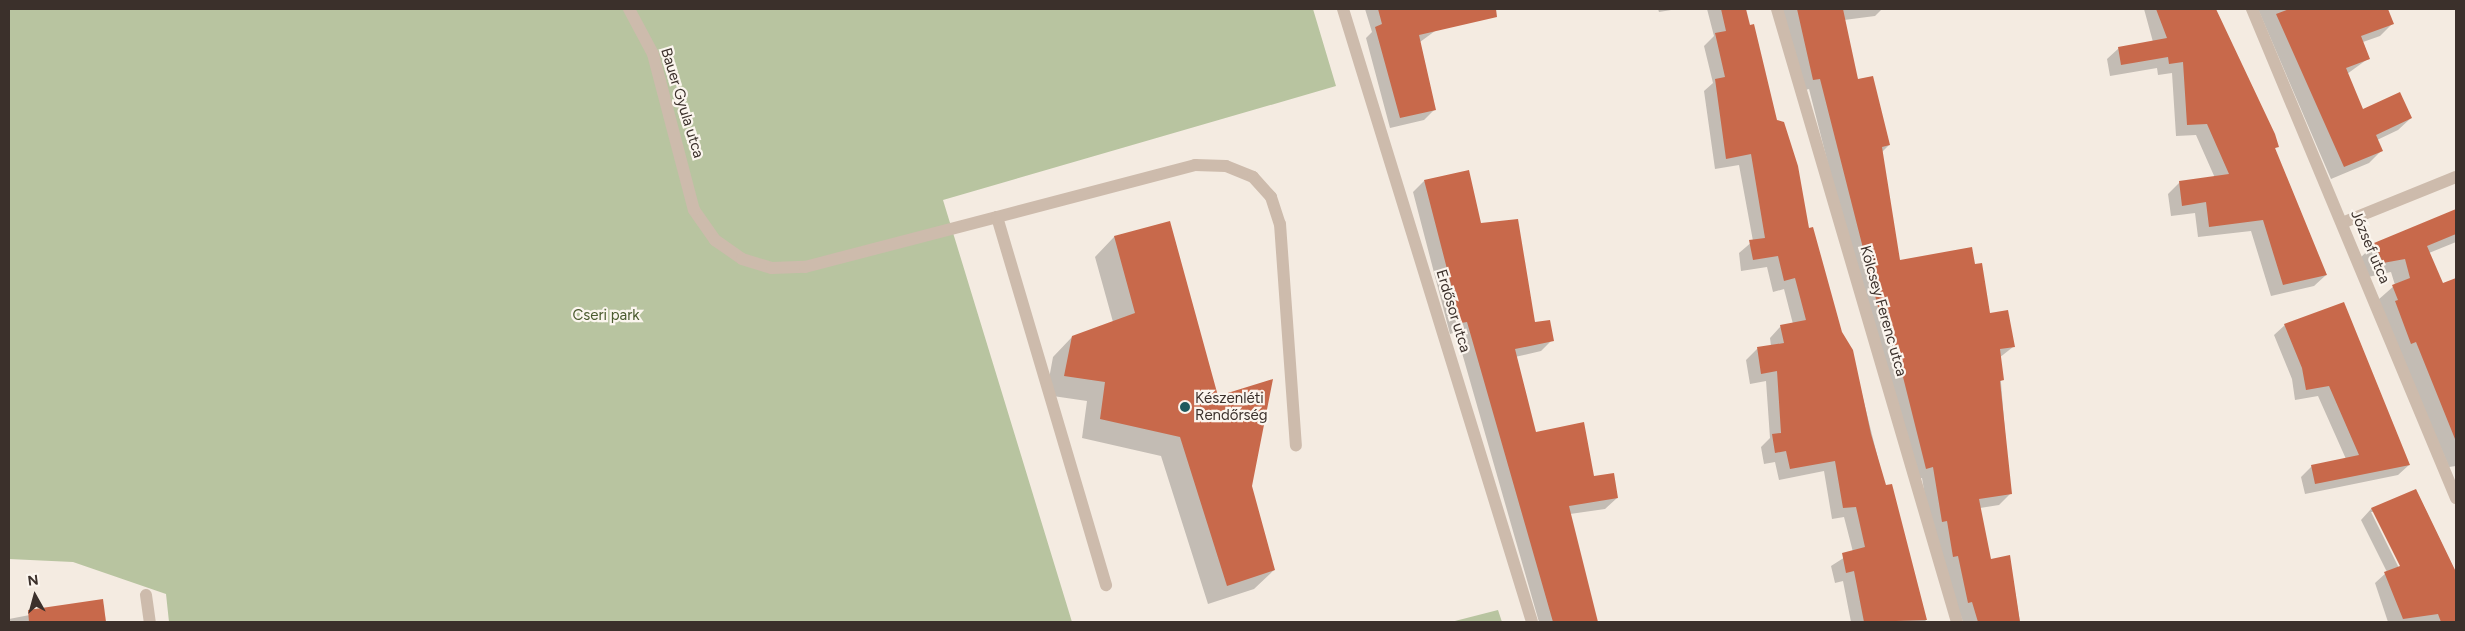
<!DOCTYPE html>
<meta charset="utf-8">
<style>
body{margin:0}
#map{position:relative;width:2465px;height:631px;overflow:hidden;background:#f4ebe1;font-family:Figtree,sans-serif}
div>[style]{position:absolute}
.green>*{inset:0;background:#b8c4a0}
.shadow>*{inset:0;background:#0003}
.building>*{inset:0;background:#c8694b}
.service>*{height:12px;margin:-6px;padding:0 6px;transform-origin:6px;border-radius:6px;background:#cdbbac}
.minor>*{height:12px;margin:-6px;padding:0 6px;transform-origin:6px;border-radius:6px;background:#cdbbac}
.dots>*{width:14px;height:14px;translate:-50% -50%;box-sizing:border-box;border:2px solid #fbf5ee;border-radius:50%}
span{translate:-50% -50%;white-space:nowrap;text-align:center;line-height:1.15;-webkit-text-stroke:4.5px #fbf5ee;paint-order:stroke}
.street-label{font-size:15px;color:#3b302b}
.park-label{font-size:15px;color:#4a5a2e}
.poi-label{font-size:15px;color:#3b302b}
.left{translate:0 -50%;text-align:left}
.frame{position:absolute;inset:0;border:10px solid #3b302b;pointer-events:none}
.north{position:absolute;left:10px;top:571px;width:50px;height:50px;-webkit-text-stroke:4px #fbf5ee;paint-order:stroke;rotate:353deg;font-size:14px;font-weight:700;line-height:20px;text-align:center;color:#3b302b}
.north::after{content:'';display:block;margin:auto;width:18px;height:22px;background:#3b302b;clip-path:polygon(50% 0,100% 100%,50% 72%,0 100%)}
</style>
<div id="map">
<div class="green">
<i style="clip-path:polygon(9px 9px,1313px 9px,1336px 86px,943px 200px,1072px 622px,169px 622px,166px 594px,73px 562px,9px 559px)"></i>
<i style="clip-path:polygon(1498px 610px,1502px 622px,1451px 622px)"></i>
</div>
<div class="shadow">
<i style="clip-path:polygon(1365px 9px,1430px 9px,1435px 31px,1420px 42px,1435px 109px,1424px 120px,1390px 128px,1366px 38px,1372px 32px)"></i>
<i style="clip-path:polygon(1658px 9px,1677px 9px,1659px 12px)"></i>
<i style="clip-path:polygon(1707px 9px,1744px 9px,1749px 27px,1753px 26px,1775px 121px,1841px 332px,1851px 350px,1885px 487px,1891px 485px,1926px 622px,1851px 622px,1843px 581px,1835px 583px,1831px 566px,1853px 552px,1844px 517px,1832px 519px,1824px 471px,1779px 480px,1775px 462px,1764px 464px,1761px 447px,1770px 438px,1766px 381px,1750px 384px,1746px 360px,1757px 349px,1771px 346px,1770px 338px,1781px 326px,1793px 324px,1784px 289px,1773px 292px,1767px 267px,1741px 271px,1739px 253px,1753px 241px,1739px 165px,1715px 169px,1704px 91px,1713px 83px,1704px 46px,1714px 36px)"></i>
<i style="clip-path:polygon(1781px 9px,1882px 9px,1875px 16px,1844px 20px,1857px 81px,1889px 145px,1882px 152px,1899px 261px,1974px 266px,1989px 314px,2013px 347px,1999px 358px,2010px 494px,1999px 505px,1980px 508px,1990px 560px,2009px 556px,2020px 622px,1963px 622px,1931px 532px,1922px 478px,1915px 480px,1870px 329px,1809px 89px,1802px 91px)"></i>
<i style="clip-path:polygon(2144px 9px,2215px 9px,2277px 146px,2274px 150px,2326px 275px,2314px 286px,2271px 296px,2251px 231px,2198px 237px,2195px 213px,2171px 216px,2168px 194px,2180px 182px,2215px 178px,2196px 135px,2176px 136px,2172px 73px,2158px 75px,2157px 68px,2110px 76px,2107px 59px,2119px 48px,2153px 42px)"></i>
<i style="clip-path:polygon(2258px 9px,2387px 9px,2392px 24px,2380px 36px,2363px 42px,2369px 58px,2347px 74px,2362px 111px,2411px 118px,2398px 130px,2377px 140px,2381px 151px,2369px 163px,2331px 179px)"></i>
<i style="clip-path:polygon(1424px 181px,1480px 224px,1534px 324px,1552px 340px,1541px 351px,1515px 357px,1535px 433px,1617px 498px,1605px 509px,1570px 514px,1597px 622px,1539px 622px,1456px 332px,1450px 334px,1413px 192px)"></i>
<i style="clip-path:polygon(2456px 210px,2456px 242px,2429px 253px,2442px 284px,2451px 281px,2456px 294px,2456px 466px,2449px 467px,2378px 300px,2395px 285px,2391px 272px,2368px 277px,2360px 258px,2375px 244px)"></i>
<i style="clip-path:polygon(1169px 222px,1217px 397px,1250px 486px,1274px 570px,1254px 589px,1208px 604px,1161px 456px,1082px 438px,1087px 401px,1046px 395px,1053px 357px,1072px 337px,1113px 322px,1095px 257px,1114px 237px)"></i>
<i style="clip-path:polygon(2285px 325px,2409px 465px,2398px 475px,2305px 494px,2301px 477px,2312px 466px,2346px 459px,2318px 396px,2295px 400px,2292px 379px,2274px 335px)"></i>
<i style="clip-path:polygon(evenodd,2416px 490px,2456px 573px,2456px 622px,2388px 622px,2375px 583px,2387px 572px,2361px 520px,2371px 509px,2416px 490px,2371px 512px,2374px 512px,2404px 571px,2401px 572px,2371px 512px)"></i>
<i style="clip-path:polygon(102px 601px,104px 622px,9px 622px,9px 619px)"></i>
</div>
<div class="building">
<i style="clip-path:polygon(1378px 9px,1496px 9px,1497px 17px,1419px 35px,1436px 110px,1400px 118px,1375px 27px,1382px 24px)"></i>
<i style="clip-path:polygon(1721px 9px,1746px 9px,1750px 25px,1754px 24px,1777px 120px,1784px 122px,1798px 166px,1809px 228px,1813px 227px,1842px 332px,1853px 350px,1871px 434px,1886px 485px,1892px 484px,1927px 620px,1864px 622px,1854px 571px,1846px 573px,1842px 553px,1865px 547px,1856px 507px,1843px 508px,1835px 461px,1790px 469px,1786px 451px,1775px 453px,1772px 434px,1781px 433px,1777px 371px,1761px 374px,1757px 347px,1784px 343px,1780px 325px,1806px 320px,1795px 278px,1784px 281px,1778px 256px,1753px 260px,1749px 240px,1765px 238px,1751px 154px,1726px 159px,1715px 79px,1725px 77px,1715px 33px,1726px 31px)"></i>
<i style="clip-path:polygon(1797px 9px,1843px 9px,1858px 79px,1873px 76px,1890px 145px,1882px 147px,1900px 260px,1972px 247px,1975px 264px,1982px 263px,1990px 313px,2008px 310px,2015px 347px,2000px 349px,2004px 380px,2000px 381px,2012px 494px,1979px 499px,1991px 559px,2010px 555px,2020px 622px,1978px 622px,1972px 602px,1968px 603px,1958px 556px,1953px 557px,1947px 521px,1942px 522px,1933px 467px,1926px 469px,1888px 317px,1881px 319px,1820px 79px,1813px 80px)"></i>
<i style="clip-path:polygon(2156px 9px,2216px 9px,2275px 134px,2279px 147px,2275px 148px,2327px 275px,2283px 285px,2263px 220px,2209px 227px,2206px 202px,2182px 206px,2179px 181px,2229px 174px,2207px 124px,2187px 125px,2183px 62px,2169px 64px,2168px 57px,2121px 65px,2118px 47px,2167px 38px)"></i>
<i style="clip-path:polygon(2289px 9px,2388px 9px,2394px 24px,2361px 36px,2370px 59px,2346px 68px,2363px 109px,2400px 92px,2412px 118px,2376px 135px,2383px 151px,2344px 167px,2276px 14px)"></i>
<i style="clip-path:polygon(1469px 170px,1481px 223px,1518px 219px,1535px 322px,1550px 320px,1554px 341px,1515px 349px,1536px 432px,1584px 422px,1594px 476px,1614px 473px,1618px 498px,1569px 506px,1598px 622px,1553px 622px,1467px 322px,1461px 323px,1424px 180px)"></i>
<i style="clip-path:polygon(2456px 209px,2456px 234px,2427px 246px,2443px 283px,2456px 278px,2455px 439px,2416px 342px,2411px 344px,2395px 301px,2398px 300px,2392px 285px,2410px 278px,2405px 259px,2383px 263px,2374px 243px)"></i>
<i style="clip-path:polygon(1170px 221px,1218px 396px,1273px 379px,1252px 486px,1275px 570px,1227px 586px,1180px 437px,1100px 419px,1105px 382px,1064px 376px,1072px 336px,1135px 313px,1114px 236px)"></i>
<i style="clip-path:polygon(2344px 302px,2410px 465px,2315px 484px,2311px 465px,2359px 455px,2329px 386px,2306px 390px,2302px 368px,2284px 324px)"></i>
<i style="clip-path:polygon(2416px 489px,2456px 572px,2456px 622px,2441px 622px,2438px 614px,2403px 619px,2384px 572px,2400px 566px,2371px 508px)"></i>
<i style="clip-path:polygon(103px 599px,106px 622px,29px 622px,28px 610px)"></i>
</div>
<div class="service">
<i style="left:694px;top:210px;width:37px;rotate:55deg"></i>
<i style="left:715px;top:240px;width:33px;rotate:35deg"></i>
<i style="left:742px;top:259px;width:31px;rotate:17deg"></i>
<i style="left:772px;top:268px;width:33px;rotate:-2deg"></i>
<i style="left:805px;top:267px;width:198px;rotate:-14.6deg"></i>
<i style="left:997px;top:217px;width:384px;rotate:73.5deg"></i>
<i style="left:997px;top:217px;width:205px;rotate:-14.7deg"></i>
<i style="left:1195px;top:165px;width:31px;rotate:2deg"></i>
<i style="left:1226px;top:166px;width:29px;rotate:22deg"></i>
<i style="left:1253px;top:177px;width:27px;rotate:48deg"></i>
<i style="left:1271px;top:197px;width:28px;rotate:72deg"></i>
<i style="left:1280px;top:224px;width:222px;rotate:85.9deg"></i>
</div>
<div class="minor">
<i style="left:629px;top:9px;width:51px;rotate:61.9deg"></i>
<i style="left:653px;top:54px;width:161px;rotate:75.3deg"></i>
<i style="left:1343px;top:9px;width:641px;rotate:72.86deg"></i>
<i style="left:1777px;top:9px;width:639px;rotate:73.64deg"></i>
<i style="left:2252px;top:9px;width:530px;rotate:67.36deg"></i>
<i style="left:2342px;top:223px;width:123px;rotate:-22deg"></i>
<i style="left:146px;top:595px;width:27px;rotate:82deg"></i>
</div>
<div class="dots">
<i style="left:1185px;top:407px;background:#1f5a5e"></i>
</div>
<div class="street-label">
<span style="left:682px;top:103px;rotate:73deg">Bauer Gyula utca</span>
<span style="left:2370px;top:247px;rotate:67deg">József utca</span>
<span style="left:1453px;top:311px;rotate:73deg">Erdősor utca</span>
<span style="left:1883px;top:311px;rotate:74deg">Kölcsey Ferenc utca</span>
</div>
<div class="park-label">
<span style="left:606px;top:316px">Cseri park</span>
</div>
<div class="poi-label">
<span class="left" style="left:1195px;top:407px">Készenléti<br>Rendőrség</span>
</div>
<div class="frame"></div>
<div class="north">N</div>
</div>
